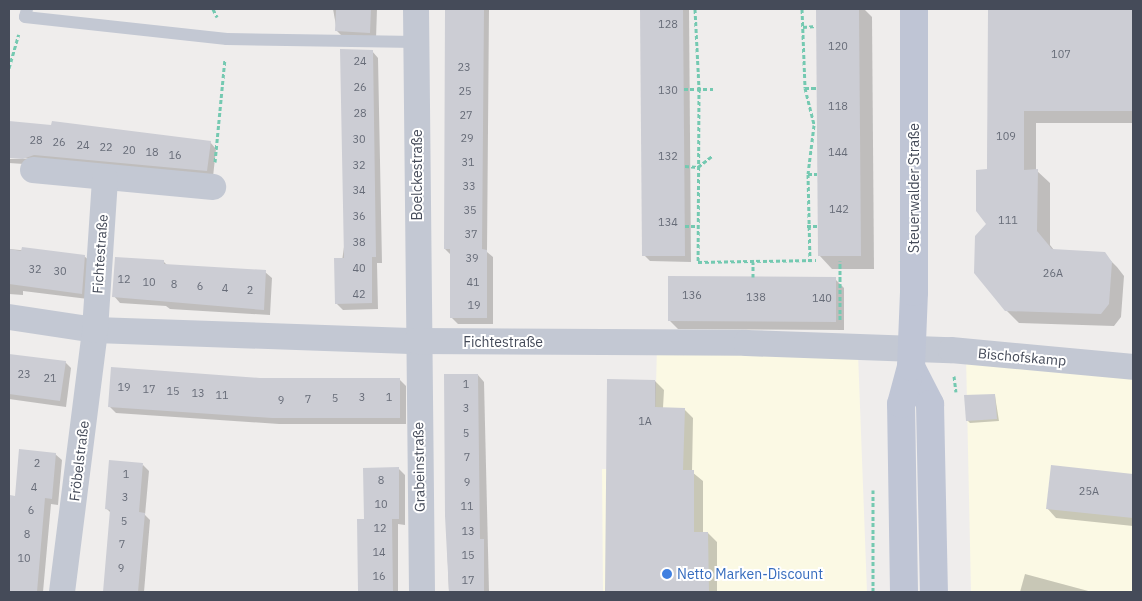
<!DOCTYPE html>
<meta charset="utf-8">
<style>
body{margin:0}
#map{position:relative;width:1142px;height:601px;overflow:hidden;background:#efedec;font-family:"IBM Plex Sans",sans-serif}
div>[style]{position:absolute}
.commercial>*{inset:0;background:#fbf9e4}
.shadow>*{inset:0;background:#0003}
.building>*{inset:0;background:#cccdd4}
.path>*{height:3px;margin-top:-1.5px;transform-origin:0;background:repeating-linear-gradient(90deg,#74c9b1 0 4px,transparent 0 6.5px)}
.lane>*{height:12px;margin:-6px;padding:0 6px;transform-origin:6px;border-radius:6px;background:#c3c8d3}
.street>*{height:26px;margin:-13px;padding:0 13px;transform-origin:13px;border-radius:13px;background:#c3c8d3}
.secondary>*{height:28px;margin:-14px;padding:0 14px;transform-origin:14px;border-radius:14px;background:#bfc5d5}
.dots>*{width:14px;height:14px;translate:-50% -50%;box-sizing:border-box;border:2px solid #fff;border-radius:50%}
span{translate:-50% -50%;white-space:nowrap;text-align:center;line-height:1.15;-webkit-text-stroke:4px #fff;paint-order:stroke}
.number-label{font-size:11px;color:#676c78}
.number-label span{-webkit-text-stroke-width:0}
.street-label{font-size:14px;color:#454b59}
.shop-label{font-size:14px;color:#366cbe}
.left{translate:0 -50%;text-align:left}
.frame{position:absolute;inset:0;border:10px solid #454b59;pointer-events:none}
</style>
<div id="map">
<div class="commercial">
<i style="clip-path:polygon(657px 345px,858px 353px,867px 592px,603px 592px,602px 469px,654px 469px)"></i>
<i style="clip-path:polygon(966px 355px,1133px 367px,1133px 592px,971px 592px)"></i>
</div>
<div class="shadow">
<i style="clip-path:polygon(333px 9px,377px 9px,376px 39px,343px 37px,337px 31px)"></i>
<i style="clip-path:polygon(447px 9px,489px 9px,487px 252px,493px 257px,493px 324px,458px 324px,451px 317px,451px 255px,445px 249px)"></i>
<i style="clip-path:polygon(642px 9px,689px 9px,691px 262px,650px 261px,644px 255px)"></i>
<i style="clip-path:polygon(817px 9px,864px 9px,872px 17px,874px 269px,832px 269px,819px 255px)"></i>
<i style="clip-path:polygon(989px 9px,1133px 9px,1133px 123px,1036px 123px,1036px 170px,1050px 183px,1050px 245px,1054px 250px,1104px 254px,1117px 267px,1124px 276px,1121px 317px,1114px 326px,1019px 323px,1006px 310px,987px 224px)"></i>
<i style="clip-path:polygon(372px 51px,378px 58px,382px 263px,377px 263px,378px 309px,343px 310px,336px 303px)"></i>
<i style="clip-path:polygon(9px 122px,210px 142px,216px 149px,213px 177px,9px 163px,9px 159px,30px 159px,9px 156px)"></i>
<i style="clip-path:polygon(9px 249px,84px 256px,91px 262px,88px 299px,23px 291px,23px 295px,9px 294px)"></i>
<i style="clip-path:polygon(164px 262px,168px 266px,265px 272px,272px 278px,270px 315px,170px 309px,166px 306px,120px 303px,114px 296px)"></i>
<i style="clip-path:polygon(835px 279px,844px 288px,844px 330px,678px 329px,669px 320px)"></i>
<i style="clip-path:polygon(9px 355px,65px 362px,71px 368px,66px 407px,9px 399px)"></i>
<i style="clip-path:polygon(478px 375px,484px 382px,489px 592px,449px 592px,446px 516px)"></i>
<i style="clip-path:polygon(260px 379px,399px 379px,406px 386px,406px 424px,279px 424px,116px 413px,109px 406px)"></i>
<i style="clip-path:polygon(608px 380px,655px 381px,664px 390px,663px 408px,684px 409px,693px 418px,692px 472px,703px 481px,703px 533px,708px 533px,717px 542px,717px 592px,606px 592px)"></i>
<i style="clip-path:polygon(995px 396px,999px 421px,970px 423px,967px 420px)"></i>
<i style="clip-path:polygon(55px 454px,62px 460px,58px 505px,51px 504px,43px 592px,9px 592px,11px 497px,16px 497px)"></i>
<i style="clip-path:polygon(143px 465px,149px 471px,145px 515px,150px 520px,144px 592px,104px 592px,111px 513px,106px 508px)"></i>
<i style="clip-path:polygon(1052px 466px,1133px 475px,1133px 526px,1056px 518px,1047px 508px)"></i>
<i style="clip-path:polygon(398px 468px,405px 475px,405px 525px,398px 524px,398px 592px,359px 592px,358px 520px,365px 520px)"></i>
<i style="clip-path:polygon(1025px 574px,1092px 592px,1020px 592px)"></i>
</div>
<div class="building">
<i style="clip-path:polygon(336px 9px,371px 9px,370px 33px,335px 31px)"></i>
<i style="clip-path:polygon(445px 9px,484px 9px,482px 249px,487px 250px,487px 318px,450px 318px,450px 249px,444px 249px)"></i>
<i style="clip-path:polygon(640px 9px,683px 9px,685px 256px,642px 256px)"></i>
<i style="clip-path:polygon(816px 9px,859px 9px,861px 256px,818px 256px)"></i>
<i style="clip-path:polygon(988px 9px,1133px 9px,1133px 111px,1024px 111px,1024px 170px,1038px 169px,1037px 231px,1052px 249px,1105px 252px,1112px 262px,1109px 304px,1101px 314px,1005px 311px,974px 273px,975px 236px,986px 224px,976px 211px,976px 170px,987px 169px)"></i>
<i style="clip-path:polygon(340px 49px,373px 50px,376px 257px,372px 257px,372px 303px,335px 304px,334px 258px,344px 258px)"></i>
<i style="clip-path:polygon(9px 121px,51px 125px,52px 121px,211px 141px,207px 171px,34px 155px,23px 159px,9px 158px)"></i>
<i style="clip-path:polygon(22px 247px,85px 255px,82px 294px,9px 284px,9px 249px,21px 251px)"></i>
<i style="clip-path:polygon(115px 257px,164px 260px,164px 264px,266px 270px,264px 310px,112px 297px)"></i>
<i style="clip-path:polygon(668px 276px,836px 277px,836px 322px,668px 321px)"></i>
<i style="clip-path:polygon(9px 354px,66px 361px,60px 401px,9px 394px)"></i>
<i style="clip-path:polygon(111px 367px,260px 378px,400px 378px,400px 418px,272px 418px,108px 407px)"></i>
<i style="clip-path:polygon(444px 374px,478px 374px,480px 539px,484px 539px,484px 592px,449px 592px,445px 516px)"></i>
<i style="clip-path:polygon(607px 379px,655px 380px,655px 407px,685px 408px,683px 470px,694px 470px,694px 532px,708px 532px,709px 592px,605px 592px)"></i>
<i style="clip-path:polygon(995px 394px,997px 419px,966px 421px,964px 395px)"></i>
<i style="clip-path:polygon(19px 449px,56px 453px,52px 499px,45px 498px,37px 592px,9px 592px,9px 512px,10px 495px,15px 496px)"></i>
<i style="clip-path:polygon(109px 460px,143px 463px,139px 512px,145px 513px,138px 592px,103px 592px,110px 510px,105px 509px)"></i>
<i style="clip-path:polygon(1051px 465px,1133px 474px,1133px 518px,1046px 509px)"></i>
<i style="clip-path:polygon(399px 467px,399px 519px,392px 519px,393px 592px,358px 592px,357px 519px,364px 519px,363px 468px)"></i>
</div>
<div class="path">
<i style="left:213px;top:9px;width:9px;rotate:63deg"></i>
<i style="left:695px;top:9px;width:79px;rotate:87.1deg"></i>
<i style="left:699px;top:88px;width:174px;rotate:90.3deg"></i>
<i style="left:698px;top:262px;width:118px;rotate:-1deg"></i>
<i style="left:802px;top:9px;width:79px;rotate:87.8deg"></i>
<i style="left:805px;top:88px;width:38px;rotate:76deg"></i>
<i style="left:814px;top:125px;width:49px;rotate:97deg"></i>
<i style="left:808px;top:174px;width:86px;rotate:88.7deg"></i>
<i style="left:803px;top:27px;width:13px;rotate:-4deg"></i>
<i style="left:9px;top:68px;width:35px;rotate:-74deg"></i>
<i style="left:805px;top:88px;width:11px"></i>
<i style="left:684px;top:89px;width:29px"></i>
<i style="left:215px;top:162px;width:103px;rotate:-84.5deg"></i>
<i style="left:685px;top:166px;width:13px;rotate:4deg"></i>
<i style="left:698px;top:167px;width:18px;rotate:-38deg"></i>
<i style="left:808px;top:174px;width:9px"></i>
<i style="left:685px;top:226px;width:13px"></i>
<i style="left:807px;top:226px;width:10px"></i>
<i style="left:753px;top:277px;width:15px;rotate:-90deg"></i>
<i style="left:840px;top:320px;width:59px;rotate:-90deg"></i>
<i style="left:954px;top:376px;width:16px;rotate:83deg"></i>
<i style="left:873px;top:490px;width:102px;rotate:90deg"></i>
</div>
<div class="lane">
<i style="left:27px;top:9px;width:8px;rotate:104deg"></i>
<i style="left:25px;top:17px;width:203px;rotate:6.2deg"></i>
<i style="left:227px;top:39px;width:190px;rotate:0.9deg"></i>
</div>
<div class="street">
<i style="left:416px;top:9px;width:583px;rotate:89.41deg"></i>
<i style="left:33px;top:170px;width:181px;rotate:5.4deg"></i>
<i style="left:9px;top:317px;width:87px;rotate:8.6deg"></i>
<i style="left:95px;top:330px;width:322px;rotate:2deg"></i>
<i style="left:417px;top:341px;width:329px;rotate:0.3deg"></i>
<i style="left:746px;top:343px;width:205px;rotate:2deg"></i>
<i style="left:951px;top:350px;width:183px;rotate:5.3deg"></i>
<i style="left:62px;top:592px;width:264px;rotate:-82.8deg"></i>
<i style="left:95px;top:330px;width:152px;rotate:-86.2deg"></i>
</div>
<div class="secondary">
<i style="left:911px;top:367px;width:42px;rotate:62.8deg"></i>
<i style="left:930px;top:404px;width:188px;rotate:88.8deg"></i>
<i style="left:904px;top:592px;width:188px;rotate:-90.9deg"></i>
<i style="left:901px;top:404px;width:38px;rotate:-75deg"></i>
<i style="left:911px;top:367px;width:75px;rotate:-87.7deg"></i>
<i style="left:914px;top:292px;width:283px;rotate:-90deg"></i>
</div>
<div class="dots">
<i style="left:667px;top:574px;background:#3f7fe0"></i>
</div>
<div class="number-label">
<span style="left:668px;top:24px">128</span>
<span style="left:838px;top:46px">120</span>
<span style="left:1061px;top:54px">107</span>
<span style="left:360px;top:61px">24</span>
<span style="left:464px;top:67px">23</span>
<span style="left:360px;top:87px">26</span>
<span style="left:668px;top:90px">130</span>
<span style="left:465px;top:91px">25</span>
<span style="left:838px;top:106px">118</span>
<span style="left:360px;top:113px">28</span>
<span style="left:466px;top:115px">27</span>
<span style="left:1006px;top:136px">109</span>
<span style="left:467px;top:138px">29</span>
<span style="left:359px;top:139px">30</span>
<span style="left:36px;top:140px">28</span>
<span style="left:59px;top:142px">26</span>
<span style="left:83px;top:145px">24</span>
<span style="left:106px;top:147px">22</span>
<span style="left:129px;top:150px">20</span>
<span style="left:152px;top:152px">18</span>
<span style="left:838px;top:152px">144</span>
<span style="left:175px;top:155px">16</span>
<span style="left:668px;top:156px">132</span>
<span style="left:468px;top:162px">31</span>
<span style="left:359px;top:165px">32</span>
<span style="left:469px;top:186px">33</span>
<span style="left:359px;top:190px">34</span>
<span style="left:839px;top:209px">142</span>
<span style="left:470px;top:210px">35</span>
<span style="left:359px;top:216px">36</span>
<span style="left:1008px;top:220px">111</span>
<span style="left:668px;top:222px">134</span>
<span style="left:471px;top:234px">37</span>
<span style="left:359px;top:242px">38</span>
<span style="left:472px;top:258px">39</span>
<span style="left:359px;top:268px">40</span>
<span style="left:35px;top:269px">32</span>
<span style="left:60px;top:271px">30</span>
<span style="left:1053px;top:273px">26A</span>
<span style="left:124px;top:279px">12</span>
<span style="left:149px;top:282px">10</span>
<span style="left:473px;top:282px">41</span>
<span style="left:174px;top:284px">8</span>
<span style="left:200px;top:286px">6</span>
<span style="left:225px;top:288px">4</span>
<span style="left:250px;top:290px">2</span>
<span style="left:359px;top:294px">42</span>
<span style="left:692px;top:295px">136</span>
<span style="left:756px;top:297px">138</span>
<span style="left:822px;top:298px">140</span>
<span style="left:474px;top:305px">19</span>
<span style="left:24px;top:374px">23</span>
<span style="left:50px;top:378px">21</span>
<span style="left:466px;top:384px">1</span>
<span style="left:124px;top:387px">19</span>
<span style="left:149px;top:389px">17</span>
<span style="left:173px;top:391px">15</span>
<span style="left:198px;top:393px">13</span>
<span style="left:222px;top:395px">11</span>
<span style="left:362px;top:397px">3</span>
<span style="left:389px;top:397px">1</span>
<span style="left:335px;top:398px">5</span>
<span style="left:308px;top:399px">7</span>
<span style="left:281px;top:400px">9</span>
<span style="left:466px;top:408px">3</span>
<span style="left:645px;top:421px">1A</span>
<span style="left:466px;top:433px">5</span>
<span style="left:467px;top:457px">7</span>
<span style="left:37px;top:463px">2</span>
<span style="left:126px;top:474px">1</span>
<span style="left:381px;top:480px">8</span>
<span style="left:467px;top:482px">9</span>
<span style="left:34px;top:487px">4</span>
<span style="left:1089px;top:491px">25A</span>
<span style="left:125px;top:497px">3</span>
<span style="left:381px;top:504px">10</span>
<span style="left:467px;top:506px">11</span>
<span style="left:31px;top:510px">6</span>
<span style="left:124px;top:521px">5</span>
<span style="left:380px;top:528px">12</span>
<span style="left:468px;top:531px">13</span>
<span style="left:27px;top:534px">8</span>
<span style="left:122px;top:544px">7</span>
<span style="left:379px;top:552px">14</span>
<span style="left:468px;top:555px">15</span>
<span style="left:24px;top:558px">10</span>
<span style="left:121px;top:568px">9</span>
<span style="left:379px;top:576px">16</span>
<span style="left:468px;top:580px">17</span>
</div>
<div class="street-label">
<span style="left:417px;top:175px;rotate:-90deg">Boelckestraße</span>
<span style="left:914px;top:188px;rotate:-90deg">Steuerwalder Straße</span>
<span style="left:100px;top:254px;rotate:-86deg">Fichtestraße</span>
<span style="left:503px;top:342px">Fichtestraße</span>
<span style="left:1022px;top:357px;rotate:5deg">Bischofskamp</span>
<span style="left:79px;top:461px;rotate:-83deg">Fröbelstraße</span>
<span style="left:419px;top:467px;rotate:-91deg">Grabeinstraße</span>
</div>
<div class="shop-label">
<span class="left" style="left:677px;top:574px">Netto Marken-Discount</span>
</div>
<div class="frame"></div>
</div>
